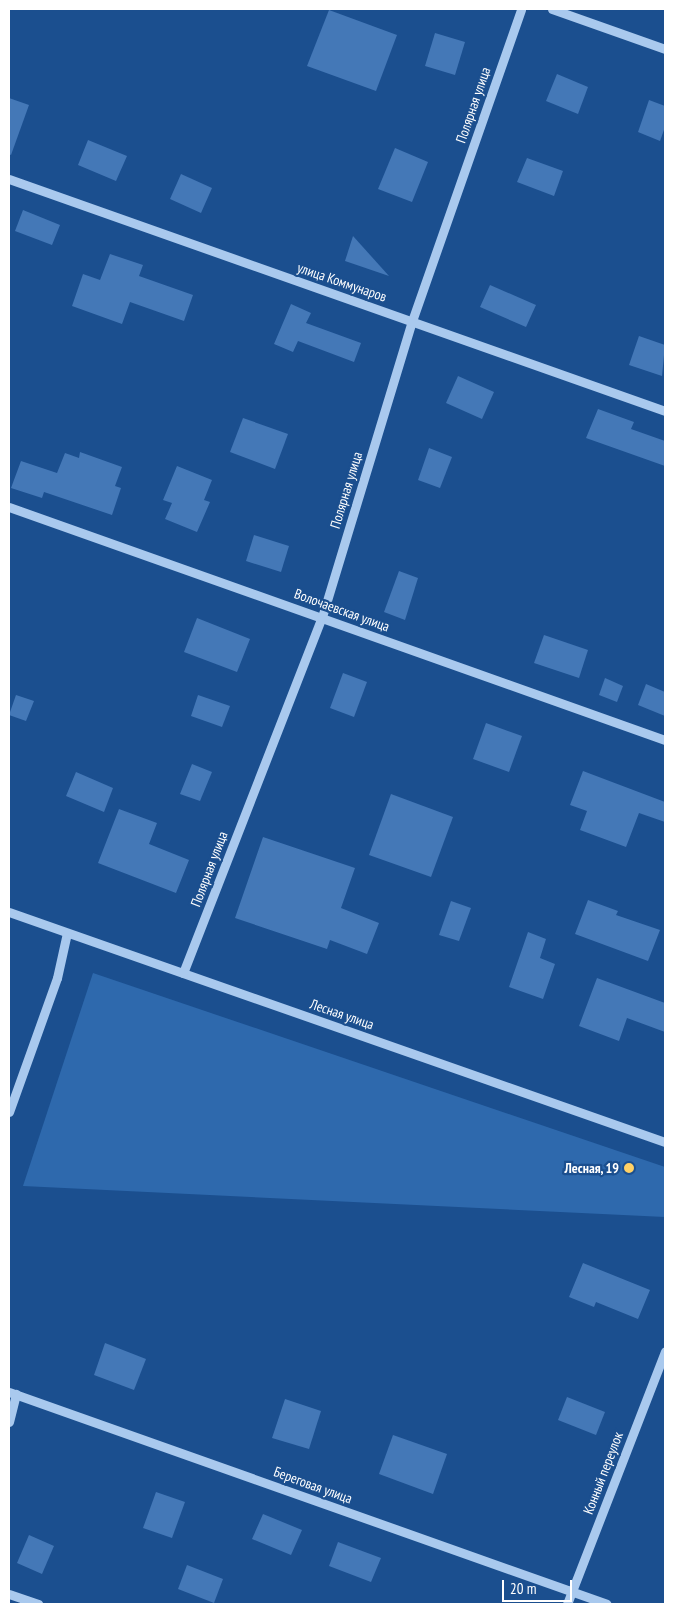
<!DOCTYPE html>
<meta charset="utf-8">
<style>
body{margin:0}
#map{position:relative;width:674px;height:1613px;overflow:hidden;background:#1b4f8f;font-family:"PT Sans Narrow",sans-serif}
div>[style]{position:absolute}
.green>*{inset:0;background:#2e69ad}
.building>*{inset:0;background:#4478b7}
.minor>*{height:9px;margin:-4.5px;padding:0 4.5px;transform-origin:4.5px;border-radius:4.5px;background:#a9c9ee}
.dots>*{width:14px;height:14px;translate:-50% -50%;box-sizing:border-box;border:2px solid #1b4f8f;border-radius:50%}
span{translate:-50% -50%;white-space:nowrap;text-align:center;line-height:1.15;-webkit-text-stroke:4.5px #1b4f8f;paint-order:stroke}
.street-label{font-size:14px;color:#fff}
.poi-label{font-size:14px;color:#fff;font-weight:700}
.right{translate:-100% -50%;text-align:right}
.frame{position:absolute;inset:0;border:10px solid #fff;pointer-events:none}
.scale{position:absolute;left:502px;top:1580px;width:70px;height:22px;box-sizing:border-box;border:2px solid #fff;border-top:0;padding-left:6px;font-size:15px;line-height:18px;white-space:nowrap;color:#fff;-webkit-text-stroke:4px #1b4f8f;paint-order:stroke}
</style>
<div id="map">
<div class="green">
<i style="clip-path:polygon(93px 973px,665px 1167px,665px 1217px,23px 1186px)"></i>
</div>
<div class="building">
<i style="clip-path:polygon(329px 10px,397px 35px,376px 91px,307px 66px)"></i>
<i style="clip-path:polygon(435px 33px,465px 42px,455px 75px,425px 66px)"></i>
<i style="clip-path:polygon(557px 74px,588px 87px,578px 114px,546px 101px)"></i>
<i style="clip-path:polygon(9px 98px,29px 105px,11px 155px,9px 154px)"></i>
<i style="clip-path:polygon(649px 100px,665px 106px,665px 127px,660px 141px,638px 132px)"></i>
<i style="clip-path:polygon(88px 140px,127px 156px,116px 181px,78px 165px)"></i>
<i style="clip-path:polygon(395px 148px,428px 162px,412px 202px,378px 189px)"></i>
<i style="clip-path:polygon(527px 158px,563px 171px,554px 196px,517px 182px)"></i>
<i style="clip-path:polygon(181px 174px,212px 188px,201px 213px,170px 199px)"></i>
<i style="clip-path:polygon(23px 210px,60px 225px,52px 245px,15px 231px)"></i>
<i style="clip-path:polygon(353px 236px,389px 276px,345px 261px)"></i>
<i style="clip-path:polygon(110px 254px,143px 265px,139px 276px,193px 295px,184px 321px,130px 302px,122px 324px,72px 306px,83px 274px,100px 280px)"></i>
<i style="clip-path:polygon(490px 285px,536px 305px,526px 327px,480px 307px)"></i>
<i style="clip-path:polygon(291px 304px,311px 313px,306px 323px,361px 343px,354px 362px,298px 341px,293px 352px,274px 344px)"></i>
<i style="clip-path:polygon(639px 336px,665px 345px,662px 376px,629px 365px)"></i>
<i style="clip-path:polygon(458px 376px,494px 392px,482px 419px,446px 403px)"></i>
<i style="clip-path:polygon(598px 409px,634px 422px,631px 429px,665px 441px,665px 466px,586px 438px)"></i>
<i style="clip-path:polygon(243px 418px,288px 434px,275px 469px,230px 452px)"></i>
<i style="clip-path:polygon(429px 448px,452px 457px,440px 488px,418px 480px)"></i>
<i style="clip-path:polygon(80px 452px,122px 467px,115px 486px,121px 488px,112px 515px,44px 492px,42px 498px,11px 488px,21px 461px,57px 473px,65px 453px,79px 458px)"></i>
<i style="clip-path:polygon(177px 466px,212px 480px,204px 500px,210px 502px,197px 532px,165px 519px,172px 503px,163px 500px)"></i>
<i style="clip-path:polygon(254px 535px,289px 546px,281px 572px,246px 561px)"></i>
<i style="clip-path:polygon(399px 571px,418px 578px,405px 620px,384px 612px)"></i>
<i style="clip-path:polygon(197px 618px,250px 639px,237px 672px,184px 652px)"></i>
<i style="clip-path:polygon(544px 635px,588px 650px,579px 678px,534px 663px)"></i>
<i style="clip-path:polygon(343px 673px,367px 682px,354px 717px,330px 708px)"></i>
<i style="clip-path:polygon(605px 678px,623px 686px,617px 702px,599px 695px)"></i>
<i style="clip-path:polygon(646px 684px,665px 692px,665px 716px,638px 705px)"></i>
<i style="clip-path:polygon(16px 695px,34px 701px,26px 721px,9px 715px)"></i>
<i style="clip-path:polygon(198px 695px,230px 706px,222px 727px,191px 716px)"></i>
<i style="clip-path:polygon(486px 723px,522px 736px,509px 772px,473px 759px)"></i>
<i style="clip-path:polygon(192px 764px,212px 772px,200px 801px,180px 794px)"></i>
<i style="clip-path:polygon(583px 771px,665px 802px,665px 822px,639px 813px,626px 847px,580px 830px,587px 811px,570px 805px)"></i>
<i style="clip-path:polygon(76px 772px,113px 788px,104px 812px,66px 796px)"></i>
<i style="clip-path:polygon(391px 794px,453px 817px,431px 877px,369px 855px)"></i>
<i style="clip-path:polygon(119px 809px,157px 823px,149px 844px,189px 860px,176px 893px,98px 863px)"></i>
<i style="clip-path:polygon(263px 837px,355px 868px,341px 908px,379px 923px,367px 954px,330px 940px,327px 949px,235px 918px)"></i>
<i style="clip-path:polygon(588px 900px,618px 911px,616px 915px,660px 930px,648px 961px,575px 934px)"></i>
<i style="clip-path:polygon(451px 901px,471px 908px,459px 941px,439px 935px)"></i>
<i style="clip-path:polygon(528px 932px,546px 939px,540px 958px,555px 964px,543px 999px,509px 987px)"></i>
<i style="clip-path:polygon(597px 978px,665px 1003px,665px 1032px,627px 1018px,619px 1041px,579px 1026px)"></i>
<i style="clip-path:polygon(583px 1263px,650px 1290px,638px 1319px,596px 1302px,594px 1307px,569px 1297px)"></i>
<i style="clip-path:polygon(105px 1343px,146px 1359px,134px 1390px,94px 1375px)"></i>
<i style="clip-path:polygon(567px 1397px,605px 1412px,596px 1435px,558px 1420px)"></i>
<i style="clip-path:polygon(285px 1399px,321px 1411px,309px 1449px,272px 1438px)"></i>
<i style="clip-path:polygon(393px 1435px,447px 1454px,433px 1494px,379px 1474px)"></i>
<i style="clip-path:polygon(156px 1492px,185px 1502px,172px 1538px,143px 1528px)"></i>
<i style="clip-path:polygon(263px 1514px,302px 1530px,291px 1555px,252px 1539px)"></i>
<i style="clip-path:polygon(29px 1535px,54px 1546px,42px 1574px,17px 1563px)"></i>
<i style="clip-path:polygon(338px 1542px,381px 1558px,371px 1582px,329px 1566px)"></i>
<i style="clip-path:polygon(187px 1565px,223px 1579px,214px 1603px,178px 1589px)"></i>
</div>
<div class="minor">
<i style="left:552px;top:9px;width:120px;rotate:19.5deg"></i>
<i style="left:9px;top:179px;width:696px;rotate:19.48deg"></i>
<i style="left:9px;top:507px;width:696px;rotate:19.55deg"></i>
<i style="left:9px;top:912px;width:695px;rotate:19.32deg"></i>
<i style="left:183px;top:973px;width:382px;rotate:-68.7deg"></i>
<i style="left:322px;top:617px;width:309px;rotate:-73.1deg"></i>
<i style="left:412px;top:321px;width:330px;rotate:-70.7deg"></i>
<i style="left:9px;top:1112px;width:142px;rotate:-70.3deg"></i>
<i style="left:57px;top:978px;width:46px;rotate:-77.5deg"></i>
<i style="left:9px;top:1392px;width:634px;rotate:19.52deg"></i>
<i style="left:9px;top:1422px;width:29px;rotate:-76deg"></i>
<i style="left:9px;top:1594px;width:31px;rotate:19deg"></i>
<i style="left:567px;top:1604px;width:271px;rotate:-68.8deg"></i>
</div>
<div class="dots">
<i style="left:629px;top:1168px;background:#ffd166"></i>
</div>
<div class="street-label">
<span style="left:473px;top:105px;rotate:-71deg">Полярная улица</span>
<span style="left:342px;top:282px;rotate:19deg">улица Коммунаров</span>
<span style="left:346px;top:490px;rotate:-73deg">Полярная улица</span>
<span style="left:342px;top:610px;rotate:20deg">Волочаевская улица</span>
<span style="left:209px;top:869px;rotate:-69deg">Полярная улица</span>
<span style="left:342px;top:1014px;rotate:19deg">Лесная улица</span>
<span style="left:603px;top:1473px;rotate:-69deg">Конный переулок</span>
<span style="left:313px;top:1485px;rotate:20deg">Береговая улица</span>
</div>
<div class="poi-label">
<span class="right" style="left:619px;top:1168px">Лесная, 19</span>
</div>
<div class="frame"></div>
<div class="scale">20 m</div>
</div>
